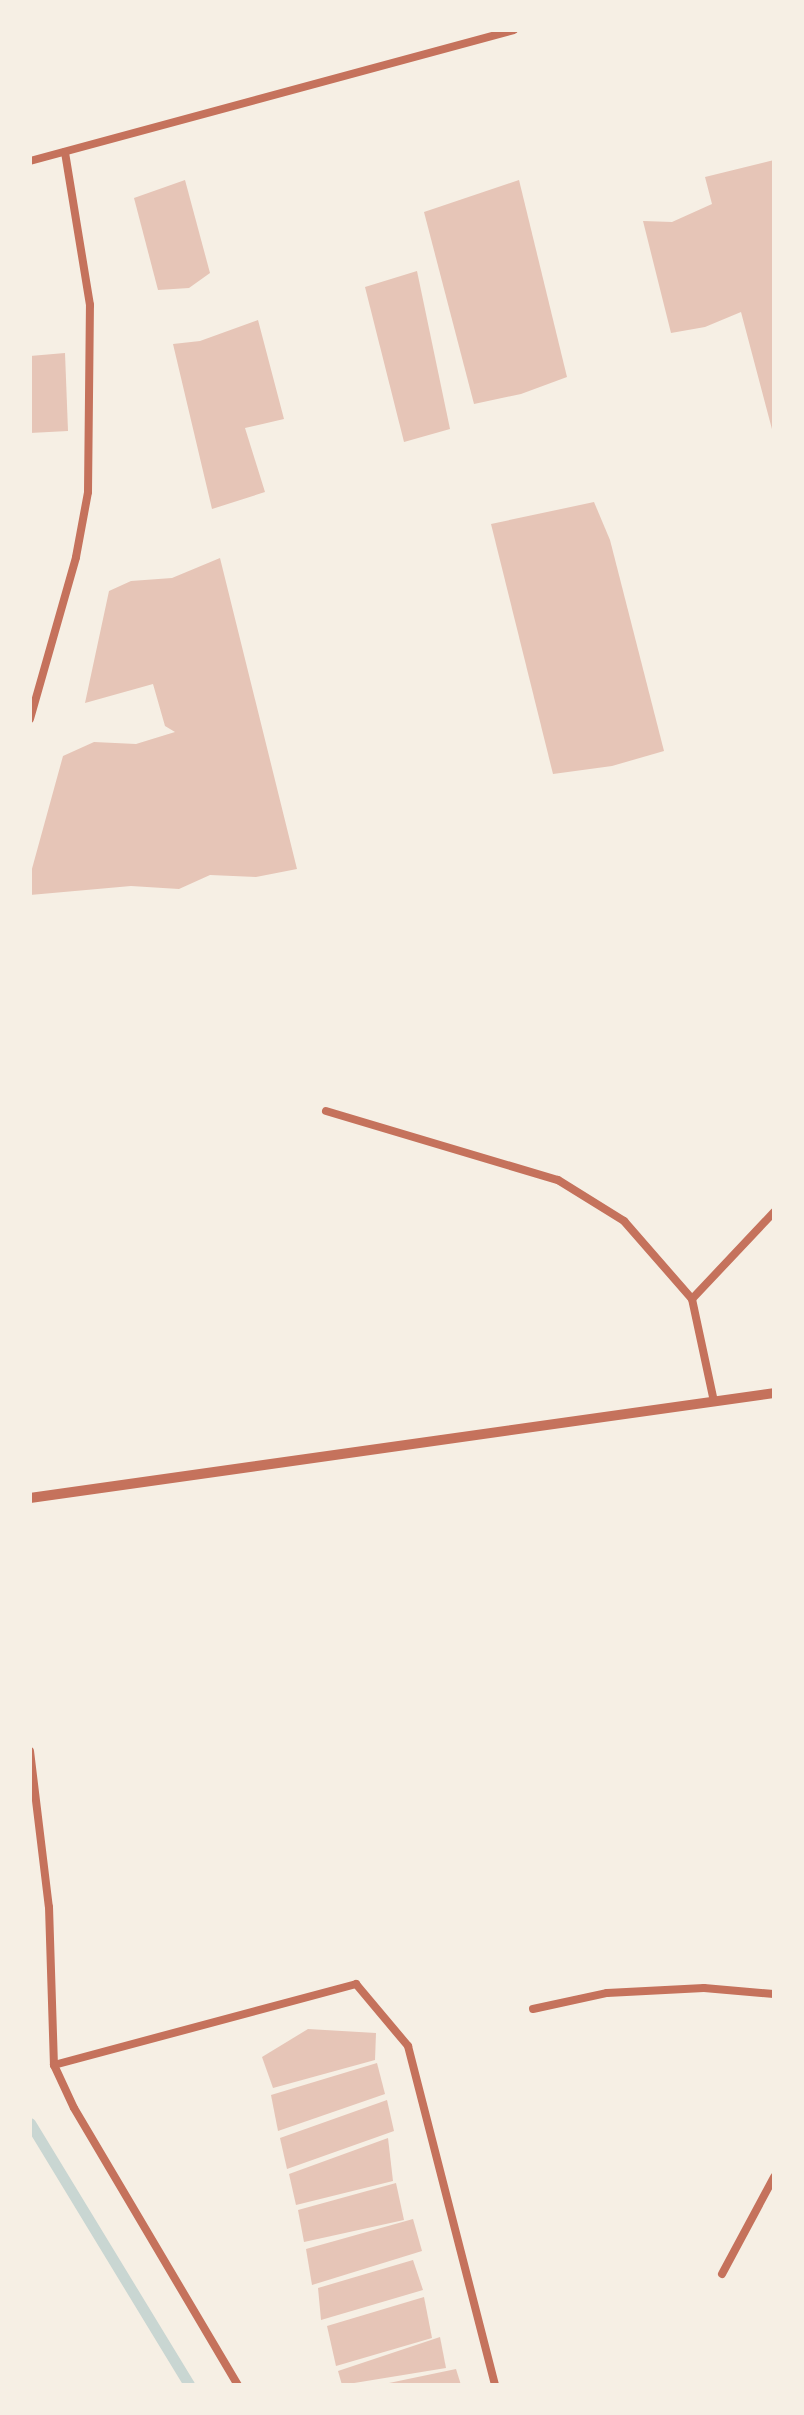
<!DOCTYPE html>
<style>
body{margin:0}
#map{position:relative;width:804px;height:2415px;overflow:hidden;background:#f6efe4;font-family:Mulish,sans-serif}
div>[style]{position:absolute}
.stream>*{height:11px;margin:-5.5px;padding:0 5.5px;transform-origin:5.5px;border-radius:5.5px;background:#c9d6d2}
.building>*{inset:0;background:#e6c5b7}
.service>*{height:8px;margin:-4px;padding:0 4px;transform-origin:4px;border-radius:4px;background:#c5725c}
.minor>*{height:10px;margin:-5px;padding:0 5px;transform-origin:5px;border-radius:5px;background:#c5725c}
span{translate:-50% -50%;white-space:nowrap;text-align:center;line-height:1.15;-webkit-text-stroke:10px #f6efe4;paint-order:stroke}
.frame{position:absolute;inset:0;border:32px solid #f6efe4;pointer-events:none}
</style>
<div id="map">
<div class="stream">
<i style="left:30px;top:2123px;width:306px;rotate:58.7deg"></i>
</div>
<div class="building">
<i style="clip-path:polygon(774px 160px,774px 433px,773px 433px,741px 312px,705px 327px,671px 333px,643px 221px,672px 222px,712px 204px,705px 177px)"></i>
<i style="clip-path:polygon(185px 180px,210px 273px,189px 288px,158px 290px,134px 198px)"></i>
<i style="clip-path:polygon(519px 180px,567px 377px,521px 394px,474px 404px,424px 212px)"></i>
<i style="clip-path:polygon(417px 271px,450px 429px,404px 442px,365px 287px)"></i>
<i style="clip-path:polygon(258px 320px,284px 419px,245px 428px,265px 492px,212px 509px,173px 344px,200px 341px)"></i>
<i style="clip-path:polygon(65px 353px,68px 431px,30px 433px,30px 356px)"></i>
<i style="clip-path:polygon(594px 502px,610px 540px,664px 751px,612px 766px,553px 774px,491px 524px)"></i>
<i style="clip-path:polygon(220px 558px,297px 869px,256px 877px,210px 875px,179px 889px,131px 886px,30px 895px,30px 876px,63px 756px,94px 742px,136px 744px,175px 732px,165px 726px,153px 684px,85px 703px,109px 591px,131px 581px,172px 578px)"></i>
<i style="clip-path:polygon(308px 2029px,376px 2033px,375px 2060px,273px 2088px,262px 2057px)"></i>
<i style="clip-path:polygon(377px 2063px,385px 2094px,278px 2131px,271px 2095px)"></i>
<i style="clip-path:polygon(387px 2100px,394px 2131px,287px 2169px,280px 2138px)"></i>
<i style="clip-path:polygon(388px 2138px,393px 2181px,296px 2205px,289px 2174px)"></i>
<i style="clip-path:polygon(396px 2183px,404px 2220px,304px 2242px,298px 2210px)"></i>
<i style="clip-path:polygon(413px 2219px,422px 2251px,312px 2285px,306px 2249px)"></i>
<i style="clip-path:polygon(413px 2260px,423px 2290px,321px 2320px,318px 2288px)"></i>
<i style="clip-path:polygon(424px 2297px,432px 2338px,336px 2366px,327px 2326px)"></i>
<i style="clip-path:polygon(440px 2337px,446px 2368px,342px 2385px,338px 2371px)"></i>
<i style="clip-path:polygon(456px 2369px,461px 2385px,389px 2385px,389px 2383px)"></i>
</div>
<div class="service">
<i style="left:30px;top:161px;width:501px;rotate:-15.14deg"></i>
<i style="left:30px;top:719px;width:168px;rotate:-74.1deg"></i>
<i style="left:76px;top:557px;width:66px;rotate:-79.5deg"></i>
<i style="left:88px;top:492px;width:187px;rotate:-89.4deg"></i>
<i style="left:90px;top:305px;width:155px;rotate:-99.3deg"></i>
<i style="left:326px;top:1111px;width:242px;rotate:16.6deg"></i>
<i style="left:558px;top:1180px;width:78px;rotate:31.8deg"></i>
<i style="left:624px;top:1221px;width:103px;rotate:48.9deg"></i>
<i style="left:692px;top:1299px;width:105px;rotate:77.9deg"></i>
<i style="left:692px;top:1299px;width:120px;rotate:-46.7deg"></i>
<i style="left:30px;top:1751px;width:157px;rotate:83.1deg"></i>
<i style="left:49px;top:1907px;width:158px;rotate:88.2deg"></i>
<i style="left:54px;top:2065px;width:47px;rotate:65.1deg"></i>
<i style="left:74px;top:2108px;width:322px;rotate:59.4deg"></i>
<i style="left:533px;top:2009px;width:76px;rotate:-12.2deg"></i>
<i style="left:607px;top:1993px;width:97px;rotate:-3deg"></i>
<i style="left:704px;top:1988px;width:70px;rotate:4.9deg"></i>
<i style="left:54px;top:2065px;width:313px;rotate:-15deg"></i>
<i style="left:356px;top:1984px;width:81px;rotate:50deg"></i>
<i style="left:408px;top:2046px;width:350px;rotate:75.6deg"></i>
<i style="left:722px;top:2274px;width:110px;rotate:-61.8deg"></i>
</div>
<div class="minor">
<i style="left:30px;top:1498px;width:751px;rotate:-8.03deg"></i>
</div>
<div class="frame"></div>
</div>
